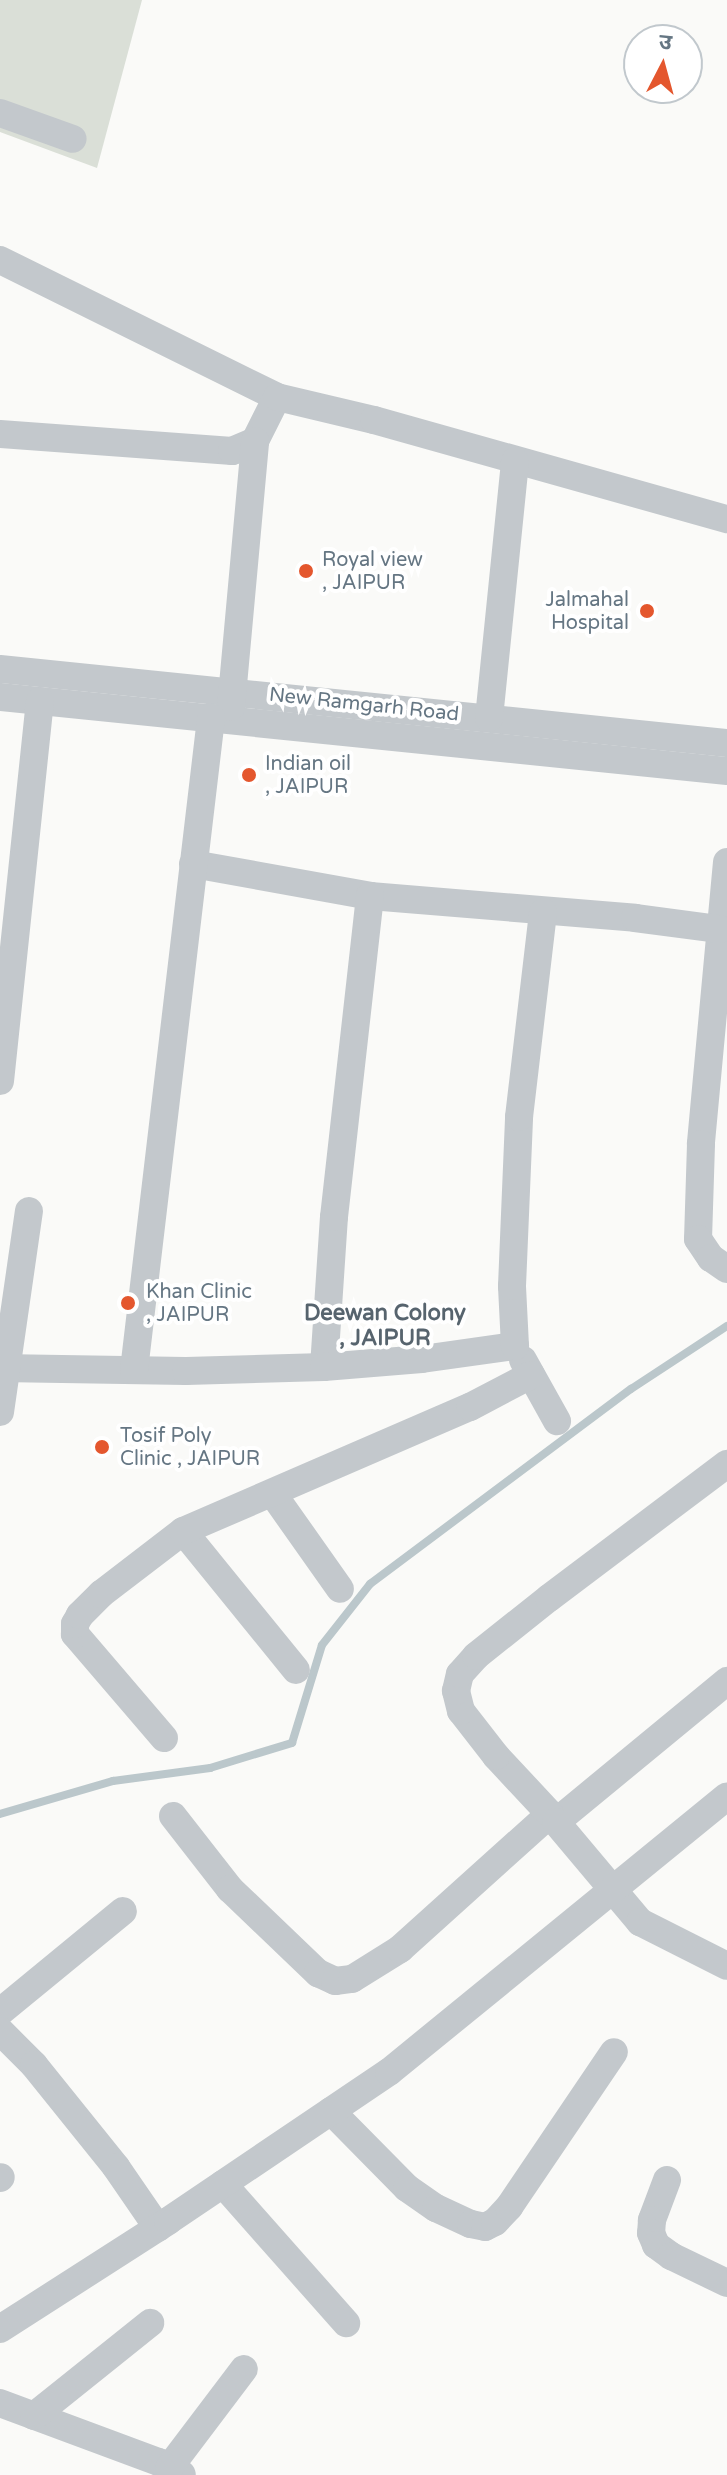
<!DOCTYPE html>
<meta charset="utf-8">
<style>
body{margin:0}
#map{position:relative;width:727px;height:2475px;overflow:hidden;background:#fafaf8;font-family:"Varela Round","Noto Sans Devanagari",sans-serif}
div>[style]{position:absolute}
.green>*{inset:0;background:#dadfd7}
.stream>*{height:8px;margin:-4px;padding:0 4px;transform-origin:4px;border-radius:4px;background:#bbc7cb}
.minor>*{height:28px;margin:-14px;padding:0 14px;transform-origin:14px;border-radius:14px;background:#c3c8cc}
.dots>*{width:22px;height:22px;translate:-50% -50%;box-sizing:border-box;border:4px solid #fff;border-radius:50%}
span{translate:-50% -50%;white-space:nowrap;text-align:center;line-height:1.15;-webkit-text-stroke:8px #fff;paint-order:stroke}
.poi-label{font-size:20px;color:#657683}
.left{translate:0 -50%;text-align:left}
.right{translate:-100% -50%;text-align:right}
.street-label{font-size:20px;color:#657683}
.neighbourhood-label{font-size:22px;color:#57646e;font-weight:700}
.north{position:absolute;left:623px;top:24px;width:80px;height:80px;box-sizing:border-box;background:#fff;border:2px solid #c1c8cd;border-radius:50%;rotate:6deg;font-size:22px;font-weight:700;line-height:32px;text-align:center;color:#657683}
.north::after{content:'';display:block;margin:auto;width:28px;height:36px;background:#e4572e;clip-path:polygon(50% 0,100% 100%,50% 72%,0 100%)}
</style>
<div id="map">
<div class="green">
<i style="clip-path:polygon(0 0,142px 0,97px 168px,0 132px)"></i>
</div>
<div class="stream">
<i style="left:0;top:1814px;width:118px;rotate:-16.3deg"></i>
<i style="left:113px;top:1781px;width:98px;rotate:-7.6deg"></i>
<i style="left:210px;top:1768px;width:86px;rotate:-17deg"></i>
<i style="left:292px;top:1743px;width:102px;rotate:-73deg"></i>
<i style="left:322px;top:1645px;width:78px;rotate:-51.8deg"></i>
<i style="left:370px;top:1584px;width:326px;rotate:-36.8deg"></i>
<i style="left:631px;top:1389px;width:115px;rotate:-33.3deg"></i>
</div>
<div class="minor">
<i style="left:0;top:113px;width:77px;rotate:19.6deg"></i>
<i style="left:0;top:260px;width:309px;rotate:26.3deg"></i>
<i style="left:0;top:434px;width:233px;rotate:4.2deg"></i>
<i style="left:232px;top:451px;width:25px;rotate:-23deg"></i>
<i style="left:255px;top:441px;width:49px;rotate:-63.4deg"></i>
<i style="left:277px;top:397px;width:100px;rotate:13.3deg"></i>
<i style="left:374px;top:420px;width:367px;rotate:15.7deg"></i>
<i style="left:0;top:669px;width:731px;rotate:5.81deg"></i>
<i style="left:0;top:697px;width:731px;rotate:5.81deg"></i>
<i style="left:231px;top:707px;width:267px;rotate:-84.8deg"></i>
<i style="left:489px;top:718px;width:258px;rotate:-84.2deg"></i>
<i style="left:727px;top:862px;width:283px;rotate:95.3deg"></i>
<i style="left:701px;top:1144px;width:95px;rotate:91.8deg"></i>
<i style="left:698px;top:1239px;width:23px;rotate:56deg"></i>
<i style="left:711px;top:1258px;width:19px;rotate:35deg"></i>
<i style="left:193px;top:864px;width:180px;rotate:10.2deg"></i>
<i style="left:370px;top:896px;width:266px;rotate:4.7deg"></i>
<i style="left:635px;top:918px;width:85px;rotate:7.5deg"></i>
<i style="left:0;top:1081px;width:382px;rotate:-84deg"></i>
<i style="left:523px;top:1360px;width:70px;rotate:60.9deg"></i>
<i style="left:324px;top:1367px;width:150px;rotate:-86.2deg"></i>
<i style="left:334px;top:1217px;width:323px;rotate:-83.6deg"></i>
<i style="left:0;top:1368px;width:186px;rotate:0.9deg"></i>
<i style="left:186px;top:1371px;width:138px;rotate:-1.7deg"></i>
<i style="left:324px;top:1367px;width:98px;rotate:-4.7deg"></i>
<i style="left:422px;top:1359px;width:94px;rotate:-8deg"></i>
<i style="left:515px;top:1346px;width:60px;rotate:-92.9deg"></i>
<i style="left:512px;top:1286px;width:169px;rotate:-87.6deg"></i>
<i style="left:519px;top:1117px;width:206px;rotate:-83.3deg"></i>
<i style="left:134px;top:1370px;width:657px;rotate:-83.26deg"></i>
<i style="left:0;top:1412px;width:203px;rotate:-81.8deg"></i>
<i style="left:273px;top:1494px;width:116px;rotate:54.8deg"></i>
<i style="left:183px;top:1531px;width:179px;rotate:50.9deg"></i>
<i style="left:164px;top:1738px;width:137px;rotate:-130.6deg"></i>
<i style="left:75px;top:1634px;width:10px;rotate:-90deg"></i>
<i style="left:75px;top:1624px;width:10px;rotate:-61deg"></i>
<i style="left:80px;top:1615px;width:30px;rotate:-45deg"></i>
<i style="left:101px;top:1594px;width:103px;rotate:-37.5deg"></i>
<i style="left:183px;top:1531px;width:313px;rotate:-23.4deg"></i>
<i style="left:470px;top:1407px;width:69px;rotate:-27.7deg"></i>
<i style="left:550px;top:1814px;width:10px;rotate:53deg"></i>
<i style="left:556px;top:1822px;width:222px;rotate:-39.5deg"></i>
<i style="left:173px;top:1816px;width:93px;rotate:52deg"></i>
<i style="left:230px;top:1889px;width:122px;rotate:43.7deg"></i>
<i style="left:318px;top:1973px;width:19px;rotate:25deg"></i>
<i style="left:335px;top:1981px;width:17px;rotate:-7deg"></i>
<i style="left:352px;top:1979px;width:57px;rotate:-32deg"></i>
<i style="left:400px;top:1949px;width:202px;rotate:-42deg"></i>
<i style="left:550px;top:1814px;width:79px;rotate:-133deg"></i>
<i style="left:496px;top:1756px;width:57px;rotate:-127.9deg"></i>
<i style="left:461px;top:1711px;width:21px;rotate:-104deg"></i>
<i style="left:456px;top:1691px;width:17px;rotate:-77deg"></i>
<i style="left:460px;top:1674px;width:24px;rotate:-48deg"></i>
<i style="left:476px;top:1656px;width:93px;rotate:-38.5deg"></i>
<i style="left:549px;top:1598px;width:223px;rotate:-37deg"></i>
<i style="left:556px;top:1822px;width:131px;rotate:50deg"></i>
<i style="left:640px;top:1922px;width:97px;rotate:26.8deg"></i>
<i style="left:0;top:2012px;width:159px;rotate:-39.4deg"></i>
<i style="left:0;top:2031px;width:48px;rotate:45deg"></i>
<i style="left:34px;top:2065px;width:131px;rotate:51.2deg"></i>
<i style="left:116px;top:2167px;width:74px;rotate:55.5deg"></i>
<i style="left:331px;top:2111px;width:108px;rotate:45.4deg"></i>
<i style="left:407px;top:2188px;width:35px;rotate:35deg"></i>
<i style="left:436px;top:2208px;width:38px;rotate:25deg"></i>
<i style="left:471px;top:2224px;width:14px;rotate:12deg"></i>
<i style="left:485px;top:2227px;width:11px;rotate:-27deg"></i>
<i style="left:495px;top:2222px;width:21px;rotate:-47deg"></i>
<i style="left:509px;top:2207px;width:187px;rotate:-55.9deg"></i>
<i style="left:0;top:2178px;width:1px;rotate:-45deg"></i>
<i style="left:667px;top:2180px;width:43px;rotate:110.6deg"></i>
<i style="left:652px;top:2220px;width:13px;rotate:94deg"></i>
<i style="left:651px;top:2233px;width:13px;rotate:67deg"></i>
<i style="left:656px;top:2245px;width:19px;rotate:36deg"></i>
<i style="left:671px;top:2256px;width:62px;rotate:25.7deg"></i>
<i style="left:223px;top:2184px;width:186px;rotate:48.5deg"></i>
<i style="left:0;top:2329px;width:200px;rotate:-32.7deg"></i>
<i style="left:168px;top:2221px;width:267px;rotate:-34deg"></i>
<i style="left:389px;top:2072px;width:436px;rotate:-39.2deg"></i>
<i style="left:0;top:2403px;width:170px;rotate:20.4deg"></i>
<i style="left:159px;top:2462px;width:26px;rotate:29deg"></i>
<i style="left:34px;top:2416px;width:149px;rotate:-38.7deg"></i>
<i style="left:169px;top:2468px;width:124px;rotate:-52.9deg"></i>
</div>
<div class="dots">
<i style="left:306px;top:571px;background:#e4572e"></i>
<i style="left:647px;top:611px;background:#e4572e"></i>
<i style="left:249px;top:775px;background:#e4572e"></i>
<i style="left:128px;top:1303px;background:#e4572e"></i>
<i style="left:102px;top:1447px;background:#e4572e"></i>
</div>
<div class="poi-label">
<span class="left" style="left:322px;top:572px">Royal view<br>, JAIPUR</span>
<span class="right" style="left:629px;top:612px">Jalmahal<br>Hospital</span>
<span class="left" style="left:265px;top:776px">Indian oil<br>, JAIPUR</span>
<span class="left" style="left:146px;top:1304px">Khan Clinic<br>, JAIPUR</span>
<span class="left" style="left:120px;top:1448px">Tosif Poly<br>Clinic , JAIPUR</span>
</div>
<div class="street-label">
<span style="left:364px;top:705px;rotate:6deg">New Ramgarh Road</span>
</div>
<div class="neighbourhood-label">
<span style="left:385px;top:1326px">Deewan Colony<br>, JAIPUR</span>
</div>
<div class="north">उ</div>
</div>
